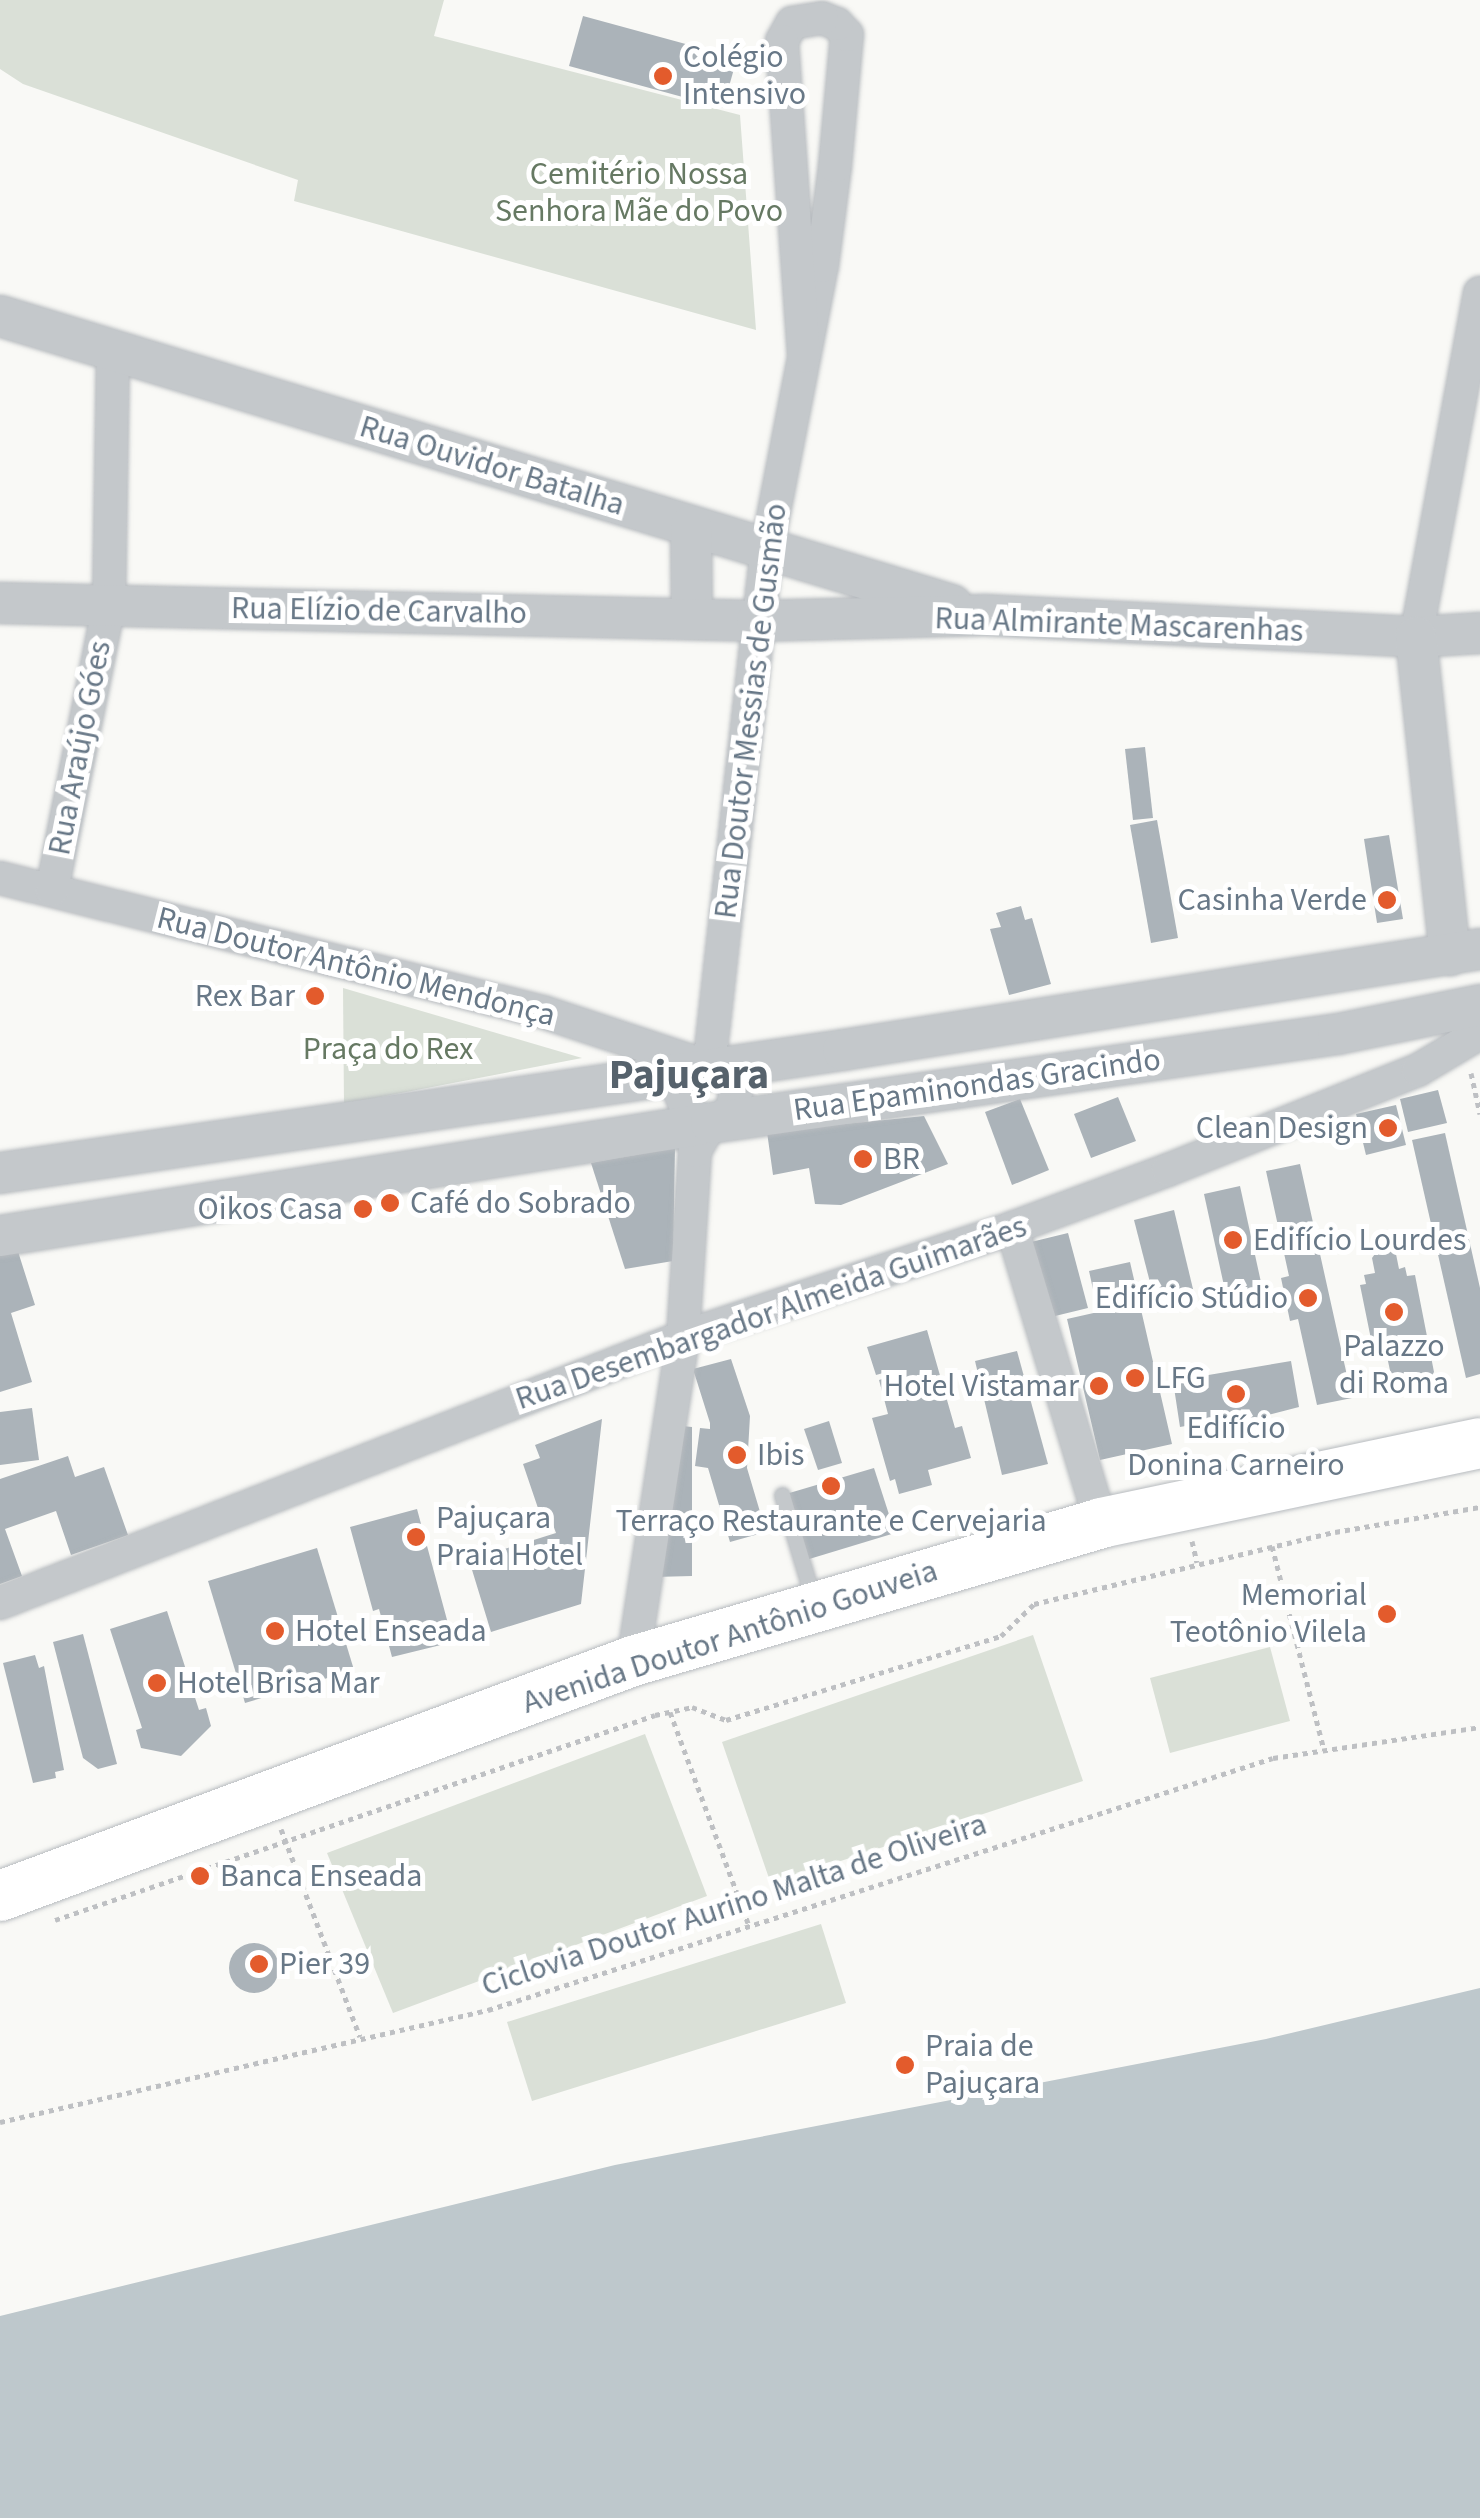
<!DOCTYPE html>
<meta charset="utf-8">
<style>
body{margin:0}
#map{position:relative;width:1480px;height:2518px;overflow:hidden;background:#f9f9f6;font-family:"Source Sans 3",sans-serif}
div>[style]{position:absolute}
.green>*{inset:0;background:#dae0d7}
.water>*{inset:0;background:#bec8cc}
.building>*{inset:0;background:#abb3b9}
.round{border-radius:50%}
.path>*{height:5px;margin-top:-2.5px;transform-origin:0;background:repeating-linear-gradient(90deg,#bec0c3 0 5px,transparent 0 10px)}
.roads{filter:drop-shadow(0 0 2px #b7bbbf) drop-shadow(0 0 2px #b7bbbf)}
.service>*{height:15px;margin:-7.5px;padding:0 7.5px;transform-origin:7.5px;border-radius:7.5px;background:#c4c8cb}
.minor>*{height:32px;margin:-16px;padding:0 16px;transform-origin:16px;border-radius:16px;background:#c4c8cb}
.tertiary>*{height:40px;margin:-20px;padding:0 20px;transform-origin:20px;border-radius:20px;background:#c4c8cb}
.primary>*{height:50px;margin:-25px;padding:0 25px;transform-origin:25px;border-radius:25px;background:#fff}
.dots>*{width:28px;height:28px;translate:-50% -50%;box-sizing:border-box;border:5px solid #fff;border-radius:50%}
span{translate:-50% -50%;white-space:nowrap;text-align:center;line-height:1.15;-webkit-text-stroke:10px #fff;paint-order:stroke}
.poi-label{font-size:32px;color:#687887}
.left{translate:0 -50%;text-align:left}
.right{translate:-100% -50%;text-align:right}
.park-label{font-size:32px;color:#667963}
.street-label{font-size:32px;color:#687887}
.district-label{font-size:42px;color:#56626c;font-weight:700}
</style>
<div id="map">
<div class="green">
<i style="clip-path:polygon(0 0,444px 0,434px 36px,740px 115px,756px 330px,294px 201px,298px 180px,23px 84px,0 69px)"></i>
<i style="clip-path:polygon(343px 988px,582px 1058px,344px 1104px)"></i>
<i style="clip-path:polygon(1033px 1635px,1083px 1781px,771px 1884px,722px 1742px)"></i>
<i style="clip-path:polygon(1270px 1647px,1290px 1721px,1170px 1753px,1150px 1678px)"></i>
<i style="clip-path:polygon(645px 1734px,707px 1896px,393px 2013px,327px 1853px)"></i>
<i style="clip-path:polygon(821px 1924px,846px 2003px,532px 2101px,507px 2022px)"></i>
</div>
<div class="water">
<i style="clip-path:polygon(1480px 1988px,1480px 2518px,0 2518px,0 2316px,615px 2165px,1266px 2039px)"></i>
</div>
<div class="building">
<i style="clip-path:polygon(583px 16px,737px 58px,723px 108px,569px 66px)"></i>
<i style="clip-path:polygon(1145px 747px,1153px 818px,1133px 820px,1125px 749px)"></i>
<i style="clip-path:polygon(1157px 820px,1178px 938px,1151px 943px,1130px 825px)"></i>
<i style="clip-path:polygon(1389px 835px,1403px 919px,1377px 923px,1364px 839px)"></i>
<i style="clip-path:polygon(1021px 906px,1025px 920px,1032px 918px,1051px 984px,1009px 995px,990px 929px,1001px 927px,996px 913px)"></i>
<i style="clip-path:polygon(1438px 1090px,1447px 1123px,1408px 1132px,1400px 1099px)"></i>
<i style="clip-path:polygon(1118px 1097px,1136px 1141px,1091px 1158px,1074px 1114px)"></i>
<i style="clip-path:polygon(1020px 1099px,1049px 1170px,1012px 1185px,985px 1112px)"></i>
<i style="clip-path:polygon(1396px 1105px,1406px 1145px,1366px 1155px,1356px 1114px)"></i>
<i style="clip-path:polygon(924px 1116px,948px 1164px,841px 1205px,815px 1204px,809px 1168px,773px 1175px,767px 1132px)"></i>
<i style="clip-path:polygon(1445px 1133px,1480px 1288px,1480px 1374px,1466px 1378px,1412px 1140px)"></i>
<i style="clip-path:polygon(675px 1148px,673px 1261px,625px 1269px,591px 1163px)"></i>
<i style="clip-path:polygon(1300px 1164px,1352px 1398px,1317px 1405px,1298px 1319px,1290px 1321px,1281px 1278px,1289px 1276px,1266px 1171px)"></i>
<i style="clip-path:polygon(1240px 1186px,1262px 1287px,1226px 1295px,1204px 1194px)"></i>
<i style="clip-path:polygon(1174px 1210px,1193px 1289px,1154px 1298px,1134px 1220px)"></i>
<i style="clip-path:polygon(1068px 1233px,1088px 1308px,1051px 1317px,1031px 1242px)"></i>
<i style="clip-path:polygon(15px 1242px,35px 1305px,11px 1313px,32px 1382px,0 1392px,0 1246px)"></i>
<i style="clip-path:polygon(1383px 1243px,1396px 1254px,1399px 1269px,1405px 1267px,1407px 1276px,1415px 1275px,1434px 1372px,1430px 1379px,1406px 1386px,1392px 1380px,1385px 1347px,1373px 1349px,1360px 1285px,1366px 1284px,1364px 1275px,1375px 1273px,1372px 1258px)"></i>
<i style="clip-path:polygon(1130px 1262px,1172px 1444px,1100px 1460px,1067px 1319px,1098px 1312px,1089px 1271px)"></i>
<i style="clip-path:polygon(927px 1330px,955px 1428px,962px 1426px,971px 1458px,928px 1470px,932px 1485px,899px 1494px,895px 1479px,890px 1481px,872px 1418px,888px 1414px,879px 1380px,892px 1376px,890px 1371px,876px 1375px,867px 1347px)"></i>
<i style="clip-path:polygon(1017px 1351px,1048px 1464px,1002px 1475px,975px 1361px)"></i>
<i style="clip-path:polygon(731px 1359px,750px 1416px,747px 1468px,766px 1532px,730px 1542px,708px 1468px,695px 1466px,700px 1428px,710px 1429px,710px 1423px,693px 1369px)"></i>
<i style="clip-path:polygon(1291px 1361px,1299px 1407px,1226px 1426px,1224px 1419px,1180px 1427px,1173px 1381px)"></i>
<i style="clip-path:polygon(32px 1408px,39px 1460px,0 1465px,0 1412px)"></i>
<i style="clip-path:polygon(602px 1419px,581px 1604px,491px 1632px,469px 1560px,556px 1533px,548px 1511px,540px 1514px,523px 1464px,540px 1458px,535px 1445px)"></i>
<i style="clip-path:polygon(829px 1421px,842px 1463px,818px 1470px,804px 1429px)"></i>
<i style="clip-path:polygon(672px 1425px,692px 1427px,692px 1576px,654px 1577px)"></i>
<i style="clip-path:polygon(68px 1456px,75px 1477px,104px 1467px,128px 1535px,71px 1555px,56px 1511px,5px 1529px,22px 1576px,0 1584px,0 1479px)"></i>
<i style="clip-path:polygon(874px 1468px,895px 1533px,806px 1560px,786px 1494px)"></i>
<i style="clip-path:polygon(417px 1509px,453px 1642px,392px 1657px,379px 1609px,373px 1611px,350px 1527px)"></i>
<i style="clip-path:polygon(317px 1548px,354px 1670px,245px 1703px,208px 1581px)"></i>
<i style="clip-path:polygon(167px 1611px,199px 1710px,206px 1708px,211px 1726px,181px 1756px,141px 1748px,136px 1730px,142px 1728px,110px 1629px)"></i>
<i style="clip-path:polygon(83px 1634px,117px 1764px,98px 1769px,83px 1758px,53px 1642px)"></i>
<i style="clip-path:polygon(35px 1655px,39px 1668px,44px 1666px,64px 1770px,55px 1772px,56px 1778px,33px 1783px,3px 1663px)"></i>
<i class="round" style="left:229px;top:1943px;width:50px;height:50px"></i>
</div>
<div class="path">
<i style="left:1471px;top:1073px;width:42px;rotate:77.6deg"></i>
<i style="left:1192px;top:1541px;width:22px;rotate:77deg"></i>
<i style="left:1272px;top:1546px;width:211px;rotate:75.7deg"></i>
<i style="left:670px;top:1712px;width:225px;rotate:69.7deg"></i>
<i style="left:281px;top:1829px;width:222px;rotate:69.2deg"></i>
<i style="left:55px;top:1920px;width:634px;rotate:-18.86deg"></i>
<i style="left:655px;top:1715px;width:38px;rotate:-12deg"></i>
<i style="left:692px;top:1707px;width:36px;rotate:21deg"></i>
<i style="left:726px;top:1720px;width:288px;rotate:-17deg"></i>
<i style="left:1001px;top:1636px;width:46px;rotate:-44.1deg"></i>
<i style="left:1034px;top:1604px;width:309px;rotate:-13.5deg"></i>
<i style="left:1335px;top:1532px;width:147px;rotate:-9.8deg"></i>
<i style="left:0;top:2122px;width:501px;rotate:-12.93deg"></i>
<i style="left:488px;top:2010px;width:824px;rotate:-17.8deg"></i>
<i style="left:1273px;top:1758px;width:209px;rotate:-8.5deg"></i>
</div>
<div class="roads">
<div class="service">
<i style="left:782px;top:1495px;width:112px;rotate:73.3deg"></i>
</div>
<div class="minor">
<i style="left:1416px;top:637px;width:350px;rotate:-79.5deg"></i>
<i style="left:0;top:878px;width:559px;rotate:13.86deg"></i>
<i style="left:543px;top:1012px;width:175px;rotate:18.3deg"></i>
<i style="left:709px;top:1067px;width:18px;rotate:22deg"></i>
<i style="left:726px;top:1074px;width:21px;rotate:62deg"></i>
<i style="left:736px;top:1093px;width:19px;rotate:106deg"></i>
<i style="left:731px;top:1111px;width:23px;rotate:149deg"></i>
<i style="left:52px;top:890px;width:291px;rotate:-78.7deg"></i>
<i style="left:109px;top:605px;width:253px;rotate:-89.1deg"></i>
<i style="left:709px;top:1067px;width:522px;rotate:-83.62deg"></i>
<i style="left:767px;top:548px;width:287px;rotate:-79deg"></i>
<i style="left:822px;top:266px;width:101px;rotate:-82.6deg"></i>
<i style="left:835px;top:166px;width:132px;rotate:-84.8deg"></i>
<i style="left:847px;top:35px;width:15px;rotate:-132deg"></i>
<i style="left:837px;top:24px;width:16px;rotate:-158deg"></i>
<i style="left:822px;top:18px;width:30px;rotate:171deg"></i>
<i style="left:792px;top:23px;width:21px;rotate:119deg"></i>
<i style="left:782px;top:41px;width:316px;rotate:86deg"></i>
<i style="left:1012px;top:1228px;width:308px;rotate:73.2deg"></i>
<i style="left:0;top:1603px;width:733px;rotate:-21.28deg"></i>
<i style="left:683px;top:1337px;width:347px;rotate:-18.3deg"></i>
<i style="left:1012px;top:1228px;width:166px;rotate:-20.4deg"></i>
<i style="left:1168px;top:1170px;width:269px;rotate:-21.8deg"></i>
<i style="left:1418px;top:1070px;width:72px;rotate:-30.8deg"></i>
<i style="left:633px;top:1661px;width:328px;rotate:-81.2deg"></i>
<i style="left:683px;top:1337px;width:186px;rotate:-86.3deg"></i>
<i style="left:695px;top:1151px;width:32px;rotate:-60deg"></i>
<i style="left:711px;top:1123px;width:24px;rotate:-158deg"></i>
<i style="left:689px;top:1114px;width:21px;rotate:-113deg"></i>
<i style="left:681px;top:1095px;width:18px;rotate:-63deg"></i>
<i style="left:689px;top:1079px;width:23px;rotate:-31deg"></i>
</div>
<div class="tertiary">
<i style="left:0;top:316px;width:995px;rotate:16.89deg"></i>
<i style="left:691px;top:526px;width:91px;rotate:89.4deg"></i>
<i style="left:0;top:603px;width:757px;rotate:1.36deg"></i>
<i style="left:757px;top:621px;width:228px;rotate:-1.5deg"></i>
<i style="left:985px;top:615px;width:432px;rotate:2.9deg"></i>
<i style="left:1416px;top:637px;width:64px;rotate:-3.6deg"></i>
<i style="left:1416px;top:637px;width:320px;rotate:83.9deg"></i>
<i style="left:0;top:1173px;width:852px;rotate:-8.3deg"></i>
<i style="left:843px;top:1050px;width:645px;rotate:-9.01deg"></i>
<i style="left:0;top:1236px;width:720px;rotate:-9.03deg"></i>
<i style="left:711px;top:1123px;width:633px;rotate:-8.08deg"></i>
<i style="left:1338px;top:1034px;width:145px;rotate:-11.5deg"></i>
</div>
<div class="primary">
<i style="left:0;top:1896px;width:675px;rotate:-20.37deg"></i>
<i style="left:633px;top:1661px;width:488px;rotate:-16.4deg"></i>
<i style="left:1101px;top:1523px;width:387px;rotate:-11.9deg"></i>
</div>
</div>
<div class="dots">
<i style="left:663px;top:76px;background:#e35b2c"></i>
<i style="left:1387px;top:900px;background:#e35b2c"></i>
<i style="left:315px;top:996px;background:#e35b2c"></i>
<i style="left:1388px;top:1128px;background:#e35b2c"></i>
<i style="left:863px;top:1159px;background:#e35b2c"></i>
<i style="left:390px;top:1203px;background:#e35b2c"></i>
<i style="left:363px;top:1209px;background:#e35b2c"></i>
<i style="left:1233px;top:1240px;background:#e35b2c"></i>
<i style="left:1308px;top:1298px;background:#e35b2c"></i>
<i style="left:1394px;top:1312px;background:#e35b2c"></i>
<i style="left:1135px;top:1378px;background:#e35b2c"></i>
<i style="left:1099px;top:1386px;background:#e35b2c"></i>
<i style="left:1236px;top:1394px;background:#e35b2c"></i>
<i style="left:737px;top:1455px;background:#e35b2c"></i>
<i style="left:831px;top:1486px;background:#e35b2c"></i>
<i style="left:416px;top:1537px;background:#e35b2c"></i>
<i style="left:1387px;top:1614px;background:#e35b2c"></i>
<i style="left:275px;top:1631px;background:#e35b2c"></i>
<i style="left:157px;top:1683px;background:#e35b2c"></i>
<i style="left:200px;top:1876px;background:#e35b2c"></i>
<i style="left:259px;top:1964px;background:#e35b2c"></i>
<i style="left:905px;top:2065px;background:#e35b2c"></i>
</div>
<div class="poi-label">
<span class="left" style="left:683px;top:76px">Colégio<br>Intensivo</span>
<span class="right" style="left:1367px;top:900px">Casinha Verde</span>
<span class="right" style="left:295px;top:996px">Rex Bar</span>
<span class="right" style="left:1368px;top:1128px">Clean Design</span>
<span class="left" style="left:883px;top:1159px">BR</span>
<span class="left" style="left:410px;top:1203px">Café do Sobrado</span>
<span class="right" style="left:343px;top:1209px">Oikos Casa</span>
<span class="left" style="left:1253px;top:1240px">Edifício Lourdes</span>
<span class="right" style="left:1288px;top:1298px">Edifício Stúdio</span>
<span style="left:1394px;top:1365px">Palazzo<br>di Roma</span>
<span class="left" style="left:1155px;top:1378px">LFG</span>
<span class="right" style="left:1079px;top:1386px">Hotel Vistamar</span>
<span style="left:1236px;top:1447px">Edifício<br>Donina Carneiro</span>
<span class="left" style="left:757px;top:1455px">Ibis</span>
<span class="left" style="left:436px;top:1537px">Pajuçara<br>Praia Hotel</span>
<span style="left:831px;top:1521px">Terraço Restaurante e Cervejaria</span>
<span class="right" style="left:1367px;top:1614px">Memorial<br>Teotônio Vilela</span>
<span class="left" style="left:295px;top:1631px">Hotel Enseada</span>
<span class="left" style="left:177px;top:1683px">Hotel Brisa Mar</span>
<span class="left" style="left:220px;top:1876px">Banca Enseada</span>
<span class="left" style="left:279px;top:1964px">Pier 39</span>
<span class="left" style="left:925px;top:2065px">Praia de<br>Pajuçara</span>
</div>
<div class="park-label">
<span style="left:639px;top:193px">Cemitério Nossa<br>Senhora Mãe do Povo</span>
<span style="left:388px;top:1049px">Praça do Rex</span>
</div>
<div class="street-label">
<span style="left:492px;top:466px;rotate:17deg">Rua Ouvidor Batalha</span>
<span style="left:379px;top:611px;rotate:1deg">Rua Elízio de Carvalho</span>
<span style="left:1119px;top:625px;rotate:2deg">Rua Almirante Mascarenhas</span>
<span style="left:751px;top:711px;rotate:-83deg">Rua Doutor Messias de Gusmão</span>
<span style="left:80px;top:748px;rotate:-79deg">Rua Araújo Góes</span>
<span style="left:356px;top:967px;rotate:14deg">Rua Doutor Antônio Mendonça</span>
<span style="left:977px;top:1085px;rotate:-8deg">Rua Epaminondas Gracindo</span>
<span style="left:771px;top:1313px;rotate:-19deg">Rua Desembargador Almeida Guimarães</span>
<span style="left:730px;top:1637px;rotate:-18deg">Avenida Doutor Antônio Gouveia</span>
<span style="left:734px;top:1905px;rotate:-18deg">Ciclovia Doutor Aurino Malta de Oliveira</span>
</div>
<div class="district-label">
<span style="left:689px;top:1075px">Pajuçara</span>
</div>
</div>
